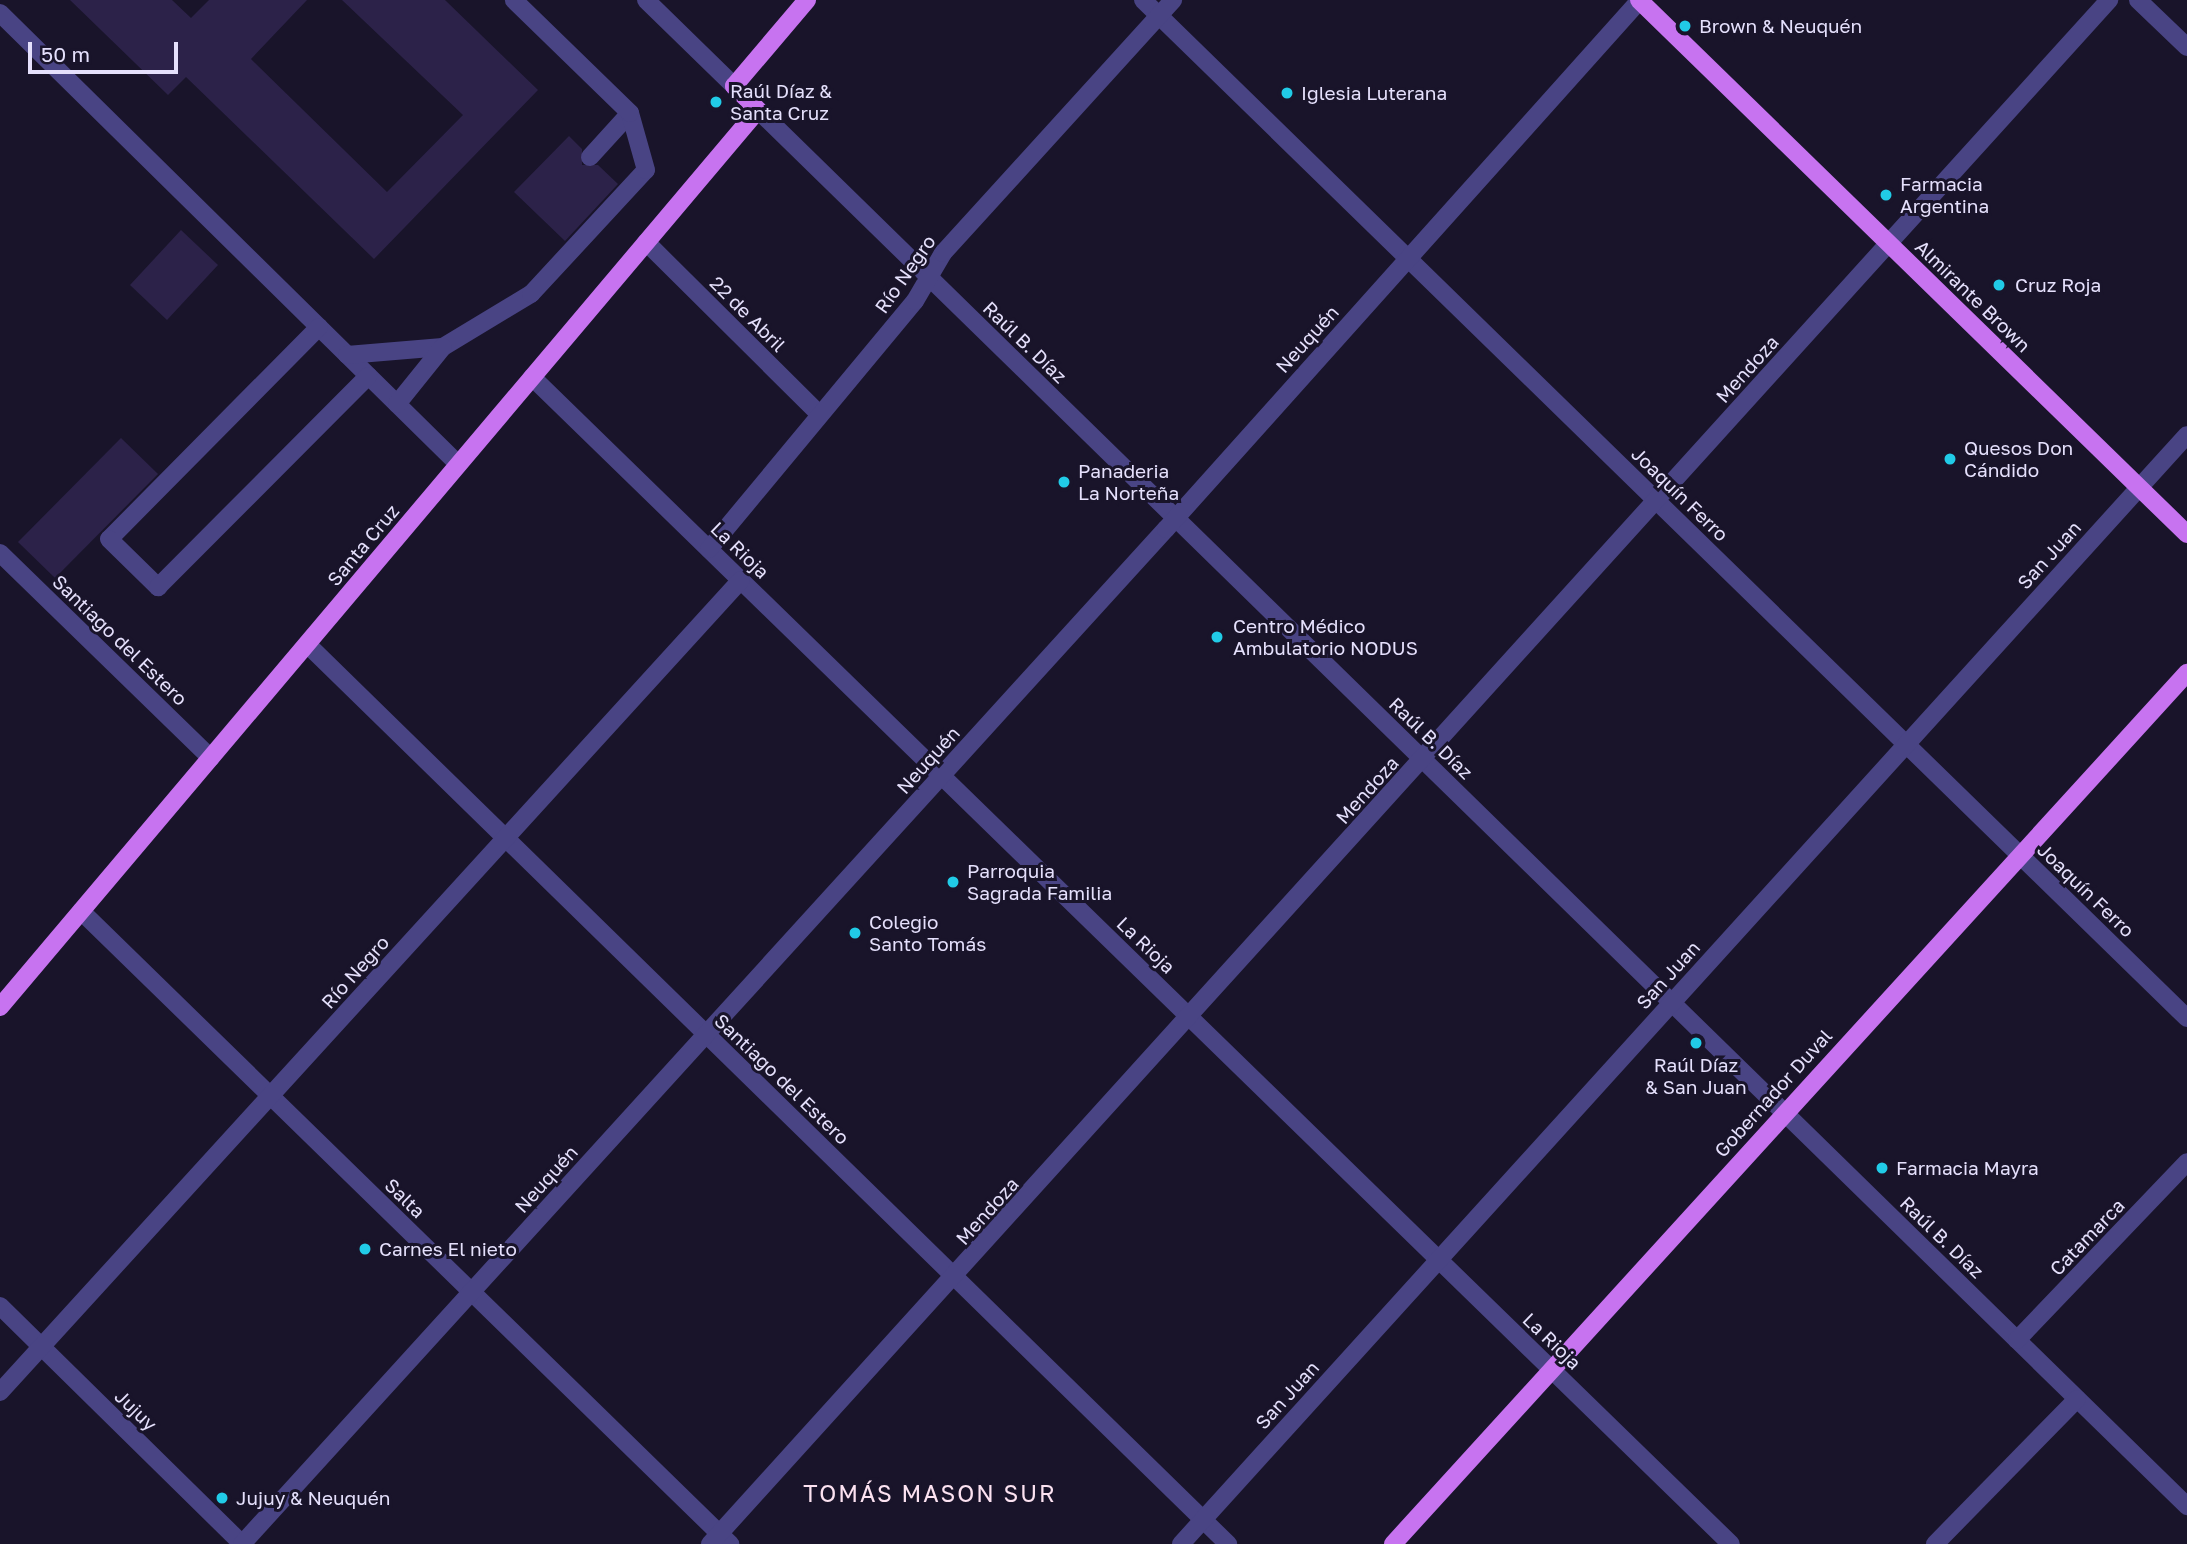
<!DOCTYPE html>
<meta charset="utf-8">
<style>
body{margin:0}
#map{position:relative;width:2187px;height:1544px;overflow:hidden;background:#19142a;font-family:"Golos Text",sans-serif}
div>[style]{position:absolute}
.building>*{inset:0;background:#2c2249}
.minor>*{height:18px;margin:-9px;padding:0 9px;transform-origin:9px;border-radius:9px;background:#494484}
.major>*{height:18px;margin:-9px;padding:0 9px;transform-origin:9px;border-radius:9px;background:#c773f0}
.dots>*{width:19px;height:19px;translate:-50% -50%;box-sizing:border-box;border:4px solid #19142a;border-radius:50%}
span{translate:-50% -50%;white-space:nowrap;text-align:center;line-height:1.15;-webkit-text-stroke:6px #19142a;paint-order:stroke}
.poi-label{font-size:19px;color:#e5e0fc}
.left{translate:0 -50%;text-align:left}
.street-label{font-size:19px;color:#e5e0fc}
.quarter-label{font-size:23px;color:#fce2f1;letter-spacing:2px}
.scale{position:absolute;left:28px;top:42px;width:150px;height:32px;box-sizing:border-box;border:4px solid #e5e0fc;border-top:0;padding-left:9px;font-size:21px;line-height:24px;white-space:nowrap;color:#e5e0fc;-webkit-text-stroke:5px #19142a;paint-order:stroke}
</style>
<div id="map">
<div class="building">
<i style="clip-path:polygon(70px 0,172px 0,191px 18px,209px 0,307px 0,251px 59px,387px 192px,463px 115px,342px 0,445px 0,538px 90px,374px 259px,186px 77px,168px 95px)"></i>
<i style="clip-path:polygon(569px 136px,582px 149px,582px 165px,598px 165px,618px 184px,565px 241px,514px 192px)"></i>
<i style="clip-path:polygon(181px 230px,218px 265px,167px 320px,130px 285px)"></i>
<i style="clip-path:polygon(121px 438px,158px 474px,55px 578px,18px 542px)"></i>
</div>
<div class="minor">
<i style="left:646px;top:0;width:123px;rotate:44.3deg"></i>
<i style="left:1143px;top:0;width:1458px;rotate:44.28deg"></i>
<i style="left:2138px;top:0;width:68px;rotate:43.8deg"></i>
<i style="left:0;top:13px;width:643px;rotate:44.56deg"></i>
<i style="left:758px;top:110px;width:1998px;rotate:44.33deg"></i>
<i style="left:590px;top:157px;width:59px;rotate:-47.7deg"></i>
<i style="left:646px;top:242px;width:245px;rotate:44.8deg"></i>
<i style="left:319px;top:327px;width:298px;rotate:134.7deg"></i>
<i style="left:109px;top:539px;width:69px;rotate:44.4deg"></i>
<i style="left:158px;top:587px;width:298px;rotate:-45.1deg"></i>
<i style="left:347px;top:355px;width:96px;rotate:-4.8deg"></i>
<i style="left:443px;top:347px;width:103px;rotate:-31.1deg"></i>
<i style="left:531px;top:294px;width:169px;rotate:-47.2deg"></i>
<i style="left:646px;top:170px;width:59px;rotate:-105.7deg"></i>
<i style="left:630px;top:113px;width:162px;rotate:-135.8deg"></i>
<i style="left:532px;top:377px;width:1673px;rotate:44.23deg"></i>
<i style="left:397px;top:404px;width:73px;rotate:-51.1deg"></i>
<i style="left:709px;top:549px;width:322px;rotate:-50.3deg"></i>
<i style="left:915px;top:301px;width:56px;rotate:-59.7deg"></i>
<i style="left:943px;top:253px;width:342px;rotate:-47.7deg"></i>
<i style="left:0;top:553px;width:294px;rotate:44.2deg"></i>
<i style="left:307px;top:644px;width:1288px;rotate:44.34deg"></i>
<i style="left:81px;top:911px;width:907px;rotate:44.28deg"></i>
<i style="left:0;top:1306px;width:339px;rotate:44.5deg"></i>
<i style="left:2017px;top:1340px;width:246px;rotate:-46.3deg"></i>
<i style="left:0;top:1392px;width:1099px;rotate:-47.62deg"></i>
<i style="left:242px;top:1544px;width:1373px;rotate:-47.69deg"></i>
<i style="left:1166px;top:529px;width:710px;rotate:-48.14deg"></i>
<i style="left:710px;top:1544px;width:2084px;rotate:-47.82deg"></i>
<i style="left:1181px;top:1544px;width:1497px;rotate:-47.79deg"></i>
<i style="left:1935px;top:1544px;width:203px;rotate:-45.6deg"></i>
</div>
<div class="major">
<i style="left:1639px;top:0;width:765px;rotate:44.26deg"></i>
<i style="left:0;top:1007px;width:1174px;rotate:-49.8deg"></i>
<i style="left:758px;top:110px;width:34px;rotate:-135deg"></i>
<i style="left:734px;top:86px;width:113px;rotate:-49.7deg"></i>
<i style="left:1393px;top:1544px;width:1179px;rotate:-47.65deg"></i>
</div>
<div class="dots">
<i style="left:1685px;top:26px;background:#21cbe7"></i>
<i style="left:1287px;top:93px;background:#21cbe7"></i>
<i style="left:716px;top:102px;background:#21cbe7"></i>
<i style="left:1886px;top:195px;background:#21cbe7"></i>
<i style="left:1999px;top:285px;background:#21cbe7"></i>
<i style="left:1950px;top:459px;background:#21cbe7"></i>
<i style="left:1064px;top:482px;background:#21cbe7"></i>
<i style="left:1217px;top:637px;background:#21cbe7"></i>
<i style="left:953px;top:882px;background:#21cbe7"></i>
<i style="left:855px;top:933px;background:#21cbe7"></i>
<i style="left:1696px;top:1043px;background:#21cbe7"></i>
<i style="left:1882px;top:1168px;background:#21cbe7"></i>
<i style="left:365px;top:1249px;background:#21cbe7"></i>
<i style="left:222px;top:1498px;background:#21cbe7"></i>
</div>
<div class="poi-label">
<span class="left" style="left:1699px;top:26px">Brown &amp; Neuquén</span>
<span class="left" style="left:730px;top:102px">Raúl Díaz &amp;<br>Santa Cruz</span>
<span class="left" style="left:1301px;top:93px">Iglesia Luterana</span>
<span class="left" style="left:1900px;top:195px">Farmacia<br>Argentina</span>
<span class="left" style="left:2015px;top:285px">Cruz Roja</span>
<span class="left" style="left:1964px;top:459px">Quesos Don<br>Cándido</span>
<span class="left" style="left:1078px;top:482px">Panaderia<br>La Norteña</span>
<span class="left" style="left:1233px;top:637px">Centro Médico<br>Ambulatorio NODUS</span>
<span class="left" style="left:967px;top:882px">Parroquia<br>Sagrada Familia</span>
<span class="left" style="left:869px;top:933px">Colegio<br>Santo Tomás</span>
<span style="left:1696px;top:1076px">Raúl Díaz<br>&amp; San Juan</span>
<span class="left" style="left:1896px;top:1168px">Farmacia Mayra</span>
<span class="left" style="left:379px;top:1249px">Carnes El nieto</span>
<span class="left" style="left:236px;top:1498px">Jujuy &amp; Neuquén</span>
</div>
<div class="street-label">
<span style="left:905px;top:274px;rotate:-55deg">Río Negro</span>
<span style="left:1973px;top:296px;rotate:44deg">Almirante Brown</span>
<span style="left:748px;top:314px;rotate:45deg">22 de Abril</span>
<span style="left:1307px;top:339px;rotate:-48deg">Neuquén</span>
<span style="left:1025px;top:342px;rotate:44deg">Raúl B. Díaz</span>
<span style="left:1747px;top:369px;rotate:-48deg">Mendoza</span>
<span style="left:1680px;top:494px;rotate:44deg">Joaquín Ferro</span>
<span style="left:363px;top:545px;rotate:-50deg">Santa Cruz</span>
<span style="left:740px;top:550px;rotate:44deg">La Rioja</span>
<span style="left:2049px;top:555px;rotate:-48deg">San Juan</span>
<span style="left:120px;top:640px;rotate:44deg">Santiago del Estero</span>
<span style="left:1431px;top:738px;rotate:44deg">Raúl B. Díaz</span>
<span style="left:928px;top:760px;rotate:-48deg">Neuquén</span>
<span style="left:1367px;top:790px;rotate:-48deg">Mendoza</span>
<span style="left:2086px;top:890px;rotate:44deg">Joaquín Ferro</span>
<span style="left:1146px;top:945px;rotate:44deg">La Rioja</span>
<span style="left:355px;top:972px;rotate:-48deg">Río Negro</span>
<span style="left:1668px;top:975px;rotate:-48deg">San Juan</span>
<span style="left:782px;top:1079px;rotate:44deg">Santiago del Estero</span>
<span style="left:1773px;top:1093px;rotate:-48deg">Gobernador Duval</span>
<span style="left:546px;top:1179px;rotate:-48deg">Neuquén</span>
<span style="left:405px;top:1198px;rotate:44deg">Salta</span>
<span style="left:987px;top:1211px;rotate:-48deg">Mendoza</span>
<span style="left:1942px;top:1237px;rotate:44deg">Raúl B. Díaz</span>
<span style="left:2087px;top:1237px;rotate:-46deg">Catamarca</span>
<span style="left:1552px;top:1341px;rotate:44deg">La Rioja</span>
<span style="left:1287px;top:1395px;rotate:-48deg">San Juan</span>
<span style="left:136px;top:1410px;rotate:44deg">Jujuy</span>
</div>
<div class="quarter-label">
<span style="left:930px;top:1493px">TOMÁS MASON SUR</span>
</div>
<div class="scale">50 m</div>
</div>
